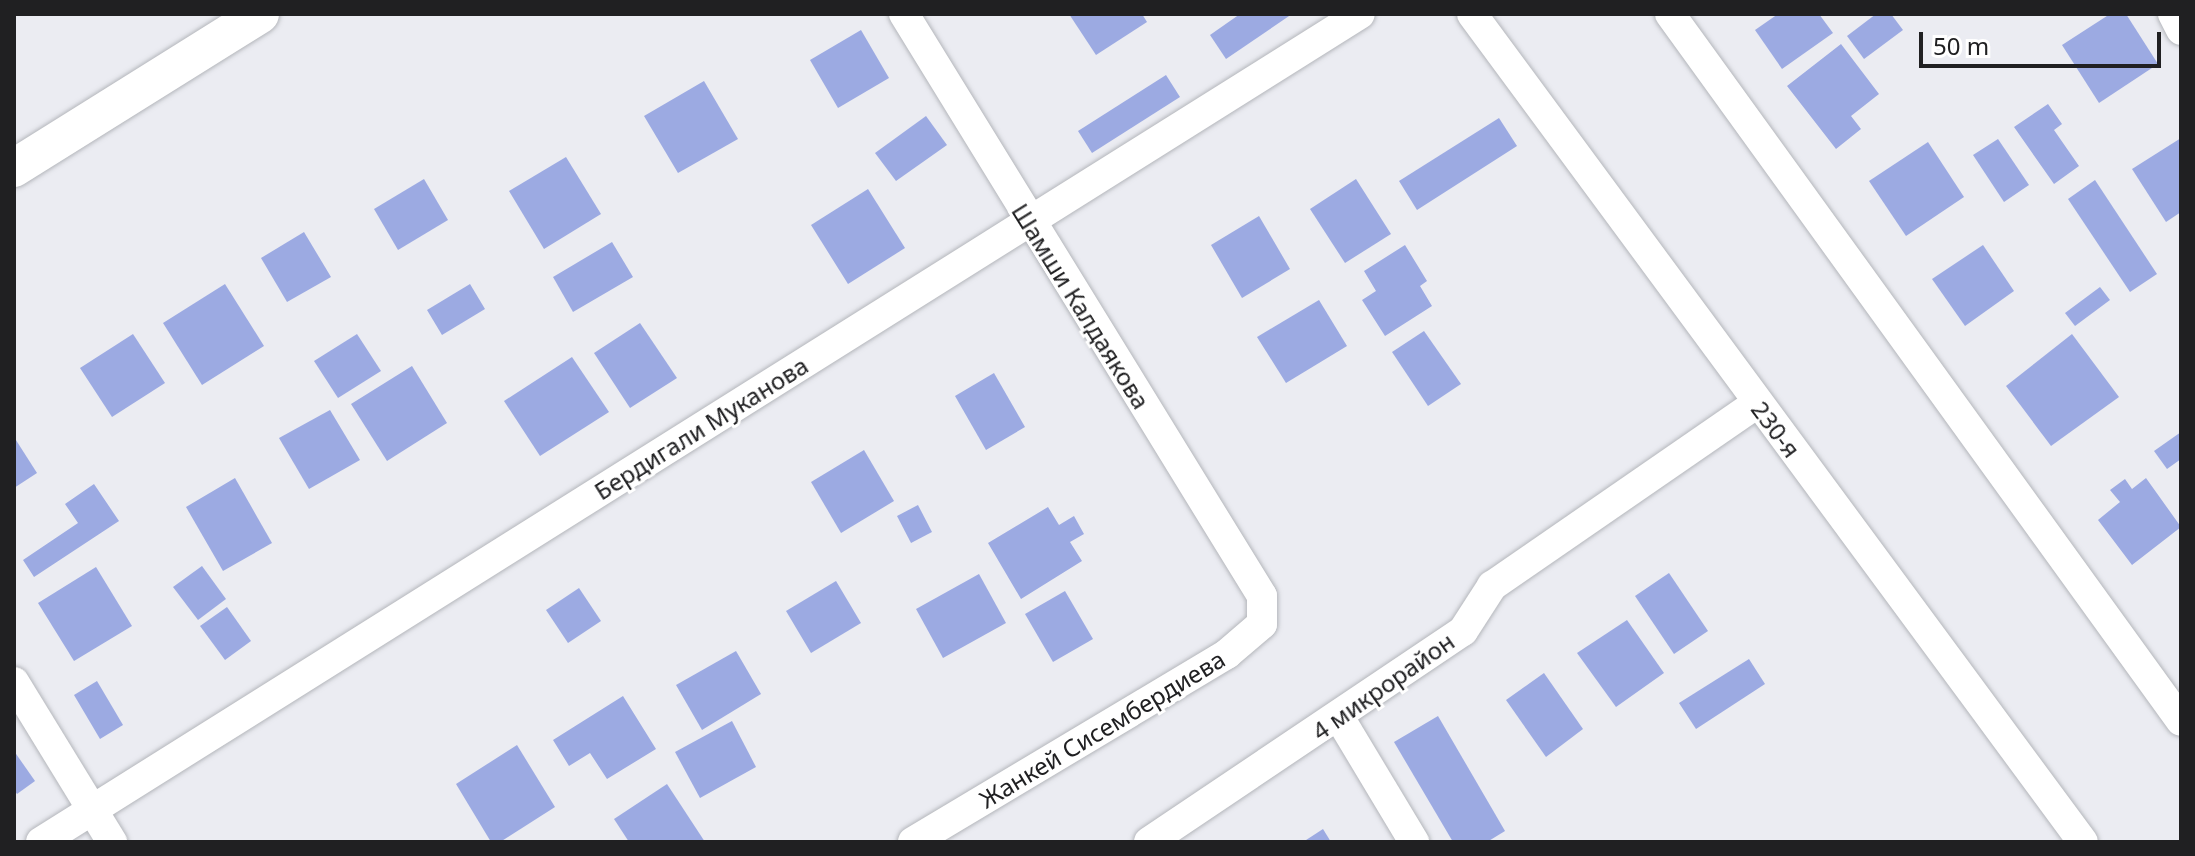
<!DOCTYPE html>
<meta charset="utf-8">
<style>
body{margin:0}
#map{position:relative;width:2195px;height:856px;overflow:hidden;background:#ebecf2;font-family:"Noto Sans",sans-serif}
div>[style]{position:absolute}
.building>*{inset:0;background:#9caae2}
.roads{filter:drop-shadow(0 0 2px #b4b6bb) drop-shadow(0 0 2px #b4b6bb)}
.minor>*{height:30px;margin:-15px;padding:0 15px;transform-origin:15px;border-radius:15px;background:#fff}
.tertiary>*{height:38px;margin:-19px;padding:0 19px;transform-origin:19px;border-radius:19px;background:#fff}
span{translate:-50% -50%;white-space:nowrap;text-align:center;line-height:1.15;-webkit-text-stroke:6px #fff;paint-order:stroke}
.street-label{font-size:24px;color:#202022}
.frame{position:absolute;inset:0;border:16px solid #202022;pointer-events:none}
.scale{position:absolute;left:1919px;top:32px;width:242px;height:36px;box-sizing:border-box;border:4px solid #202022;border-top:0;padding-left:10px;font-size:24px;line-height:28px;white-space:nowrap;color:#202022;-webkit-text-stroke:6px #fff;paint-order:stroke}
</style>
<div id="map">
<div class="building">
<i style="clip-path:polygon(1069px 14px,1142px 14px,1147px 22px,1096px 55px)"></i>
<i style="clip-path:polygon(1240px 14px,1292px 14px,1226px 59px,1210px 35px)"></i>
<i style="clip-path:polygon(1778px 14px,1819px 14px,1833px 33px,1782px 69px,1755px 30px)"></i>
<i style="clip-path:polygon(1876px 14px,1891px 14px,1903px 30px,1864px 59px,1847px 36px)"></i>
<i style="clip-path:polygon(2110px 14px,2126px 14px,2158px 64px,2099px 103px,2062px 45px)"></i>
<i style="clip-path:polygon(861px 30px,889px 78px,838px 108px,810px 60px)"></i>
<i style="clip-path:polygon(1841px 44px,1879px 94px,1851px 116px,1861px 129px,1836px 149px,1787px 86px)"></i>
<i style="clip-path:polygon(1166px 75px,1180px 97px,1092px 153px,1078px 131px)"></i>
<i style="clip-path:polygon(704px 81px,738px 139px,678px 173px,644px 116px)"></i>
<i style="clip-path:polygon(2048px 104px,2062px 124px,2054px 130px,2079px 166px,2054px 184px,2014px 127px)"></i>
<i style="clip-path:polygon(926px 116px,947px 145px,896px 181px,875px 153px)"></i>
<i style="clip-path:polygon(1499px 118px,1517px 146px,1417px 210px,1399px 181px)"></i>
<i style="clip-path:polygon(2181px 138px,2181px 212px,2166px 222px,2132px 169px)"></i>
<i style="clip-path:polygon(1998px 139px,2029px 185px,2004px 202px,1973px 155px)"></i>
<i style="clip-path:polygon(1928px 142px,1964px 197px,1906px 236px,1869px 181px)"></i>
<i style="clip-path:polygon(566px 157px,601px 214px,544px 249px,509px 191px)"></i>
<i style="clip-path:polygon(424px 179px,448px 220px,398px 250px,374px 209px)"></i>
<i style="clip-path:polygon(1356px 179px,1391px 234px,1345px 263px,1310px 209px)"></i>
<i style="clip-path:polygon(2095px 180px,2157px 274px,2130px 292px,2068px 199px)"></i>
<i style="clip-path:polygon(868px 189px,905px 248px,848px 284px,811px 225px)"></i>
<i style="clip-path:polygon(1259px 216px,1290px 269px,1242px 298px,1211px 245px)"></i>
<i style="clip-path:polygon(304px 232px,331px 277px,287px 302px,261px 258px)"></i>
<i style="clip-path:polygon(612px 242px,633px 277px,573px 312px,553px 277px)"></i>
<i style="clip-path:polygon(1405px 245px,1427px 281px,1420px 286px,1432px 306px,1385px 336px,1362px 300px,1376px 291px,1364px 271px)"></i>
<i style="clip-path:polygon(1983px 245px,2014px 291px,1965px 326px,1932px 279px)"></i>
<i style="clip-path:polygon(225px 284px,264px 346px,202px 385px,163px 323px)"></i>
<i style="clip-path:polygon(470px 284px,485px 309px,442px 335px,427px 310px)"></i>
<i style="clip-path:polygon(2100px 287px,2110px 300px,2075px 326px,2065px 313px)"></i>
<i style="clip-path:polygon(1319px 300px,1347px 346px,1286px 383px,1257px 337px)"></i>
<i style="clip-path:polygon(640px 323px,677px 378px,630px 408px,594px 353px)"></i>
<i style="clip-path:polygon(1424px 331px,1461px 384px,1428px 406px,1392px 352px)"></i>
<i style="clip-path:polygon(133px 334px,165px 383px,112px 417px,80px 368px)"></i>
<i style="clip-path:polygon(357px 334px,381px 371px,338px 398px,314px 361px)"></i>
<i style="clip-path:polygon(2072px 334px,2119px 397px,2051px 446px,2006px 386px)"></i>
<i style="clip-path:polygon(572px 357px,609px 412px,540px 456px,504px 401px)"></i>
<i style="clip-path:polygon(412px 366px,447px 423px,387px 461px,351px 404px)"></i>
<i style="clip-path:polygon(994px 373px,1025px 427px,986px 450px,955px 396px)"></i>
<i style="clip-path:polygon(330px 410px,360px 460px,309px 489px,279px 438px)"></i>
<i style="clip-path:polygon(2181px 432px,2181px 459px,2167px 469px,2154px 451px)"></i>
<i style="clip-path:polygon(14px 437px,37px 473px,14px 488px)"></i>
<i style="clip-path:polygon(864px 450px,894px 501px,841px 533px,811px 482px)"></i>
<i style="clip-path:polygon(235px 478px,272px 543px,223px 571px,186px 507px)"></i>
<i style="clip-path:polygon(2146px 478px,2181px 527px,2132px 565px,2098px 520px,2120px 502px,2110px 490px,2125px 479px,2132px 489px)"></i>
<i style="clip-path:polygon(94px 484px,119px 521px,34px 577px,23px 560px,78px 523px,65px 504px)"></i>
<i style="clip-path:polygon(918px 505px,932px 532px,911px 543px,897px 516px)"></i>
<i style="clip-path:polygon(1048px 507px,1059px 525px,1074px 516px,1084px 534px,1070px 542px,1082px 561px,1021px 599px,988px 543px)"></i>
<i style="clip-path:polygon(202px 566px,226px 599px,198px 620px,173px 587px)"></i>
<i style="clip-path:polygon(96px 567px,132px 626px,74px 661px,38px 603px)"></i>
<i style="clip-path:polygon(1669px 573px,1708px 631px,1674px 654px,1635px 596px)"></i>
<i style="clip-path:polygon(979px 574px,1006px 623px,943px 658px,916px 609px)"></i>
<i style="clip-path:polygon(836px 581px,861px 623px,811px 653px,786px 611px)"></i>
<i style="clip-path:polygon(579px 588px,601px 621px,568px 643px,546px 610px)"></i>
<i style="clip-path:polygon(1065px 591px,1093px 639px,1053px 662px,1025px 614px)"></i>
<i style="clip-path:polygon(227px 607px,251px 641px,225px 660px,200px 626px)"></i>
<i style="clip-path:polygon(1627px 620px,1664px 673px,1616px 707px,1577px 653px)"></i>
<i style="clip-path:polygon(736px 651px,761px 694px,702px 730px,676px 685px)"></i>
<i style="clip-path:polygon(1749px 659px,1765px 684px,1696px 729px,1679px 703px)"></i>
<i style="clip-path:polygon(1544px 673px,1583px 729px,1546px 757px,1506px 700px)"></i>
<i style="clip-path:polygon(97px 681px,123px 725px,100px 739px,74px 695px)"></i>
<i style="clip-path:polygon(623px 696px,656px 749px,607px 779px,590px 753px,569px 766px,553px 740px)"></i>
<i style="clip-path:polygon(1438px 716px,1505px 831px,1487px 842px,1453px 842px,1394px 742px)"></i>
<i style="clip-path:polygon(732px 721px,756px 767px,700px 798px,675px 752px)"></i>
<i style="clip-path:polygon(517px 745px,555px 807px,500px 842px,491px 842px,456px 784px)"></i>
<i style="clip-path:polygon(14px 751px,35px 781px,17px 794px,14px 790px)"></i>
<i style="clip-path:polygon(667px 784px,705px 842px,629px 842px,614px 819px)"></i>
<i style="clip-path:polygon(1323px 829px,1331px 842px,1303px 842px)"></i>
</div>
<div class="roads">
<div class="minor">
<i style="left:904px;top:14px;width:683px;rotate:58.4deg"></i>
<i style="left:1262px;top:596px;width:28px;rotate:90deg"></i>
<i style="left:1262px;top:624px;width:46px;rotate:139.4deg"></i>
<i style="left:1227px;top:654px;width:366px;rotate:149.1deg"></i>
<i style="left:1472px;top:14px;width:1029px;rotate:53.58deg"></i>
<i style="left:1670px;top:14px;width:872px;rotate:54.14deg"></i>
<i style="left:2173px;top:14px;width:18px;rotate:63deg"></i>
<i style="left:14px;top:682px;width:188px;rotate:58.5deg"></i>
<i style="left:1339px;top:717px;width:146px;rotate:59deg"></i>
<i style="left:41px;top:842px;width:1557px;rotate:-32.12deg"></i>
<i style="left:1149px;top:842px;width:378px;rotate:-33.9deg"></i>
<i style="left:1463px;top:631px;width:54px;rotate:-57.2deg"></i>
<i style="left:1492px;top:586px;width:322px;rotate:-34.6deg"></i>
</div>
<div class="tertiary">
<i style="left:14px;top:168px;width:290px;rotate:-32deg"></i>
</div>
</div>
<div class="street-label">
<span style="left:1081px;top:306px;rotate:58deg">Шамши Калдаякова</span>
<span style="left:701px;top:428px;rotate:-32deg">Бердигали Муканова</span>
<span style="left:1776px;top:429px;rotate:53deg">230-я</span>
<span style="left:1383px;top:686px;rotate:-35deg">4 микрорайон</span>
<span style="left:1102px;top:729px;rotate:-31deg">Жанкей Сисембердиева</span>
</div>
<div class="frame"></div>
<div class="scale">50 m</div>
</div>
